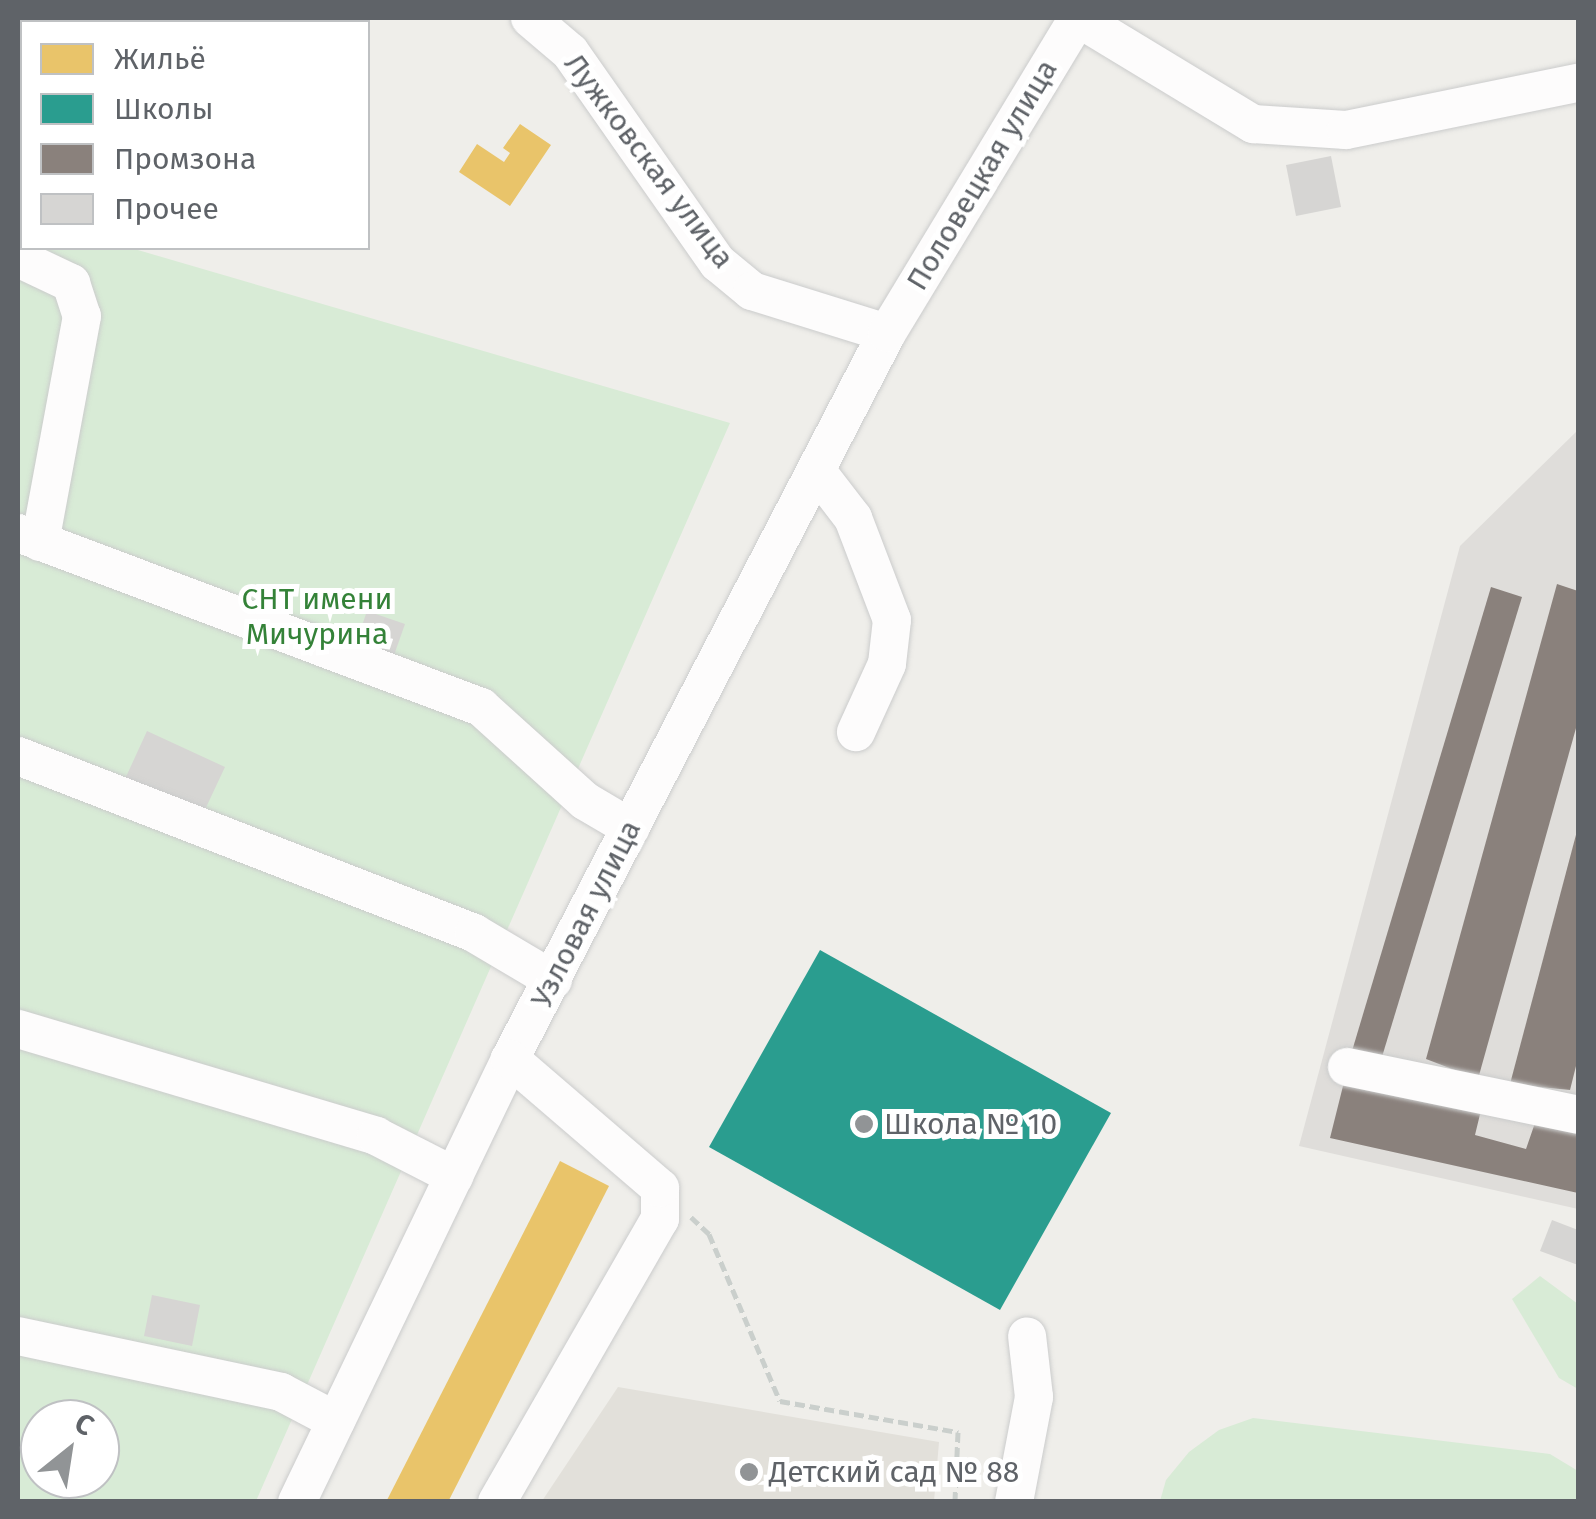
<!DOCTYPE html>
<meta charset="utf-8">
<style>
body{margin:0}
#map{position:relative;width:1596px;height:1519px;overflow:hidden;background:#efeeea;font-family:"Fira Sans",sans-serif}
div>[style]{position:absolute}
.industrial>*{inset:0;background:#dfddda}
.education>*{inset:0;background:#e2e0da}
.green>*{inset:0;background:#d8ebd6}
.homes>*{inset:0;background:#e9c46a}
.schools>*{inset:0;background:#2a9d8f}
.industry>*{inset:0;background:#8a817c}
.building>*{inset:0;background:#d6d5d3}
.path>*{height:5px;margin-top:-2.5px;transform-origin:0;background:repeating-linear-gradient(90deg,#cacfcc 0 10px,transparent 0 15px)}
.roads{filter:drop-shadow(0 0 2px #cbcccc) drop-shadow(0 0 2px #cbcccc)}
.minor>*{height:38px;margin:-19px;padding:0 19px;transform-origin:19px;border-radius:19px;background:#fdfcfc}
.dots>*{width:28px;height:28px;translate:-50% -50%;box-sizing:border-box;border:5px solid #fff;border-radius:50%}
span{translate:-50% -50%;white-space:nowrap;text-align:center;line-height:1.15;-webkit-text-stroke:10px #fff;paint-order:stroke}
.street-label{font-size:30px;color:#5f6368}
.park-label{font-size:30px;color:#348238}
.poi-label{font-size:30px;color:#5f6368}
.left{translate:0 -50%;text-align:left}
.frame{position:absolute;inset:0;border:20px solid #5f6368;pointer-events:none}
.legend{position:absolute;left:20px;top:20px;width:350px;height:230px;box-sizing:border-box;background:#fff;border:2px solid #bfc1c3;margin:0;padding:12px 18px;list-style:none;font-size:30px;color:#5f6368}
.legend li{display:flex;align-items:center;gap:20px;height:50px}
.legend b{width:50px;border:2px solid #bfc1c3}
.north{position:absolute;left:20px;top:1399px;width:100px;height:100px;box-sizing:border-box;background:#fff;border:2px solid #bfc1c3;border-radius:50%;rotate:30deg;font-size:28px;font-weight:700;line-height:40px;text-align:center;color:#5f6368}
.north::after{content:'';display:block;margin:auto;width:35px;height:45px;background:#919496;clip-path:polygon(50% 0,100% 100%,50% 72%,0 100%)}
</style>
<div id="map">
<div class="industrial">
<i style="clip-path:polygon(1578px 430px,1578px 1209px,1299px 1146px,1460px 546px)"></i>
</div>
<div class="education">
<i style="clip-path:polygon(618px 1387px,939px 1442px,934px 1501px,542px 1501px)"></i>
</div>
<div class="green">
<i style="clip-path:polygon(evenodd,18px 18px,51px 22px,22px 22px,22px 248px,131px 248px,730px 423px,256px 1501px,18px 1501px,18px 18px,40px 1419px,100px 1419px,100px 1479px,40px 1479px,40px 1419px)"></i>
<i style="clip-path:polygon(1540px 1276px,1578px 1304px,1578px 1389px,1559px 1378px,1512px 1299px)"></i>
<i style="clip-path:polygon(1253px 1418px,1550px 1454px,1578px 1471px,1578px 1501px,1160px 1501px,1166px 1480px,1189px 1452px,1219px 1430px)"></i>
</div>
<div class="homes">
<i style="clip-path:polygon(520px 124px,551px 145px,510px 206px,459px 172px,477px 144px,504px 162px,510px 153px,503px 148px)"></i>
<i style="clip-path:polygon(560px 1161px,609px 1186px,448px 1502px,386px 1502px)"></i>
</div>
<div class="schools">
<i style="clip-path:polygon(820px 950px,1111px 1113px,1000px 1310px,709px 1147px)"></i>
</div>
<div class="industry">
<i style="clip-path:polygon(1557px 584px,1578px 591px,1578px 721px,1478px 1079px,1426px 1059px)"></i>
<i style="clip-path:polygon(1491px 587px,1522px 597px,1381px 1060px,1352px 1051px)"></i>
<i style="clip-path:polygon(1577px 831px,1578px 1058px,1570px 1090px,1510px 1084px)"></i>
<i style="clip-path:polygon(1344px 1082px,1482px 1106px,1475px 1135px,1526px 1149px,1536px 1120px,1578px 1131px,1578px 1193px,1330px 1138px)"></i>
</div>
<div class="building">
<i style="clip-path:polygon(1331px 156px,1341px 207px,1296px 216px,1286px 165px)"></i>
<i style="clip-path:polygon(367px 611px,405px 624px,393px 658px,355px 646px)"></i>
<i style="clip-path:polygon(147px 731px,225px 767px,202px 816px,125px 779px)"></i>
<i style="clip-path:polygon(1552px 1220px,1578px 1230px,1578px 1265px,1540px 1251px)"></i>
<i style="clip-path:polygon(152px 1295px,200px 1305px,192px 1346px,144px 1336px)"></i>
</div>
<div class="path">
<i style="left:691px;top:1217px;width:25px;rotate:43deg"></i>
<i style="left:709px;top:1234px;width:181px;rotate:67deg"></i>
<i style="left:780px;top:1401px;width:181px;rotate:9.9deg"></i>
<i style="left:958px;top:1432px;width:70px;rotate:92.5deg"></i>
</div>
<div class="roads">
<div class="minor">
<i style="left:530px;top:18px;width:52px;rotate:40.4deg"></i>
<i style="left:570px;top:52px;width:258px;rotate:55deg"></i>
<i style="left:718px;top:263px;width:44px;rotate:39.5deg"></i>
<i style="left:752px;top:291px;width:141px;rotate:17.3deg"></i>
<i style="left:18px;top:258px;width:59px;rotate:25.3deg"></i>
<i style="left:71px;top:283px;width:35px;rotate:72deg"></i>
<i style="left:82px;top:316px;width:230px;rotate:100.5deg"></i>
<i style="left:816px;top:470px;width:61px;rotate:52.4deg"></i>
<i style="left:853px;top:518px;width:109px;rotate:69.1deg"></i>
<i style="left:892px;top:620px;width:44px;rotate:96.5deg"></i>
<i style="left:887px;top:664px;width:75px;rotate:114.5deg"></i>
<i style="left:18px;top:533px;width:495px;rotate:20.6deg"></i>
<i style="left:481px;top:707px;width:140px;rotate:42.1deg"></i>
<i style="left:585px;top:801px;width:53px;rotate:30.4deg"></i>
<i style="left:18px;top:756px;width:489px;rotate:21.2deg"></i>
<i style="left:474px;top:933px;width:92px;rotate:30.7deg"></i>
<i style="left:18px;top:1029px;width:374px;rotate:16.6deg"></i>
<i style="left:376px;top:1136px;width:88px;rotate:27.1deg"></i>
<i style="left:1347px;top:1067px;width:236px;rotate:11.7deg"></i>
<i style="left:18px;top:1336px;width:269px;rotate:12deg"></i>
<i style="left:281px;top:1392px;width:62px;rotate:27.8deg"></i>
<i style="left:297px;top:1502px;width:492px;rotate:-64.3deg"></i>
<i style="left:510px;top:1059px;width:818px;rotate:-62.56deg"></i>
<i style="left:887px;top:333px;width:368px;rotate:-58.8deg"></i>
<i style="left:1078px;top:18px;width:205px;rotate:31.2deg"></i>
<i style="left:1253px;top:124px;width:93px;rotate:3.7deg"></i>
<i style="left:1346px;top:130px;width:237px;rotate:-11.5deg"></i>
<i style="left:497px;top:1502px;width:327px;rotate:-60.1deg"></i>
<i style="left:660px;top:1219px;width:31px;rotate:-90deg"></i>
<i style="left:660px;top:1188px;width:198px;rotate:-139.3deg"></i>
<i style="left:1014px;top:1502px;width:107px;rotate:-79.2deg"></i>
<i style="left:1034px;top:1397px;width:61px;rotate:-96.5deg"></i>
</div>
</div>
<div class="dots">
<i style="left:864px;top:1124px;background:#919496"></i>
<i style="left:749px;top:1472px;background:#919496"></i>
</div>
<div class="street-label">
<span style="left:649px;top:161px;rotate:53deg">Лужковская улица</span>
<span style="left:982px;top:175px;rotate:-59deg">Половецкая улица</span>
<span style="left:586px;top:914px;rotate:-63deg">Узловая улица</span>
</div>
<div class="park-label">
<span style="left:317px;top:616px">СНТ имени<br>Мичурина</span>
</div>
<div class="poi-label">
<span class="left" style="left:884px;top:1124px">Школа № 10</span>
<span class="left" style="left:769px;top:1472px">Детский сад № 88</span>
</div>
<div class="frame"></div>
<ul class="legend">
<li><b style="height:28px;background:#e9c46a"></b>Жильё</li>
<li><b style="height:28px;background:#2a9d8f"></b>Школы</li>
<li><b style="height:28px;background:#8a817c"></b>Промзона</li>
<li><b style="height:28px;background:#d6d5d3"></b>Прочее</li>
</ul>
<div class="north">С</div>
</div>
